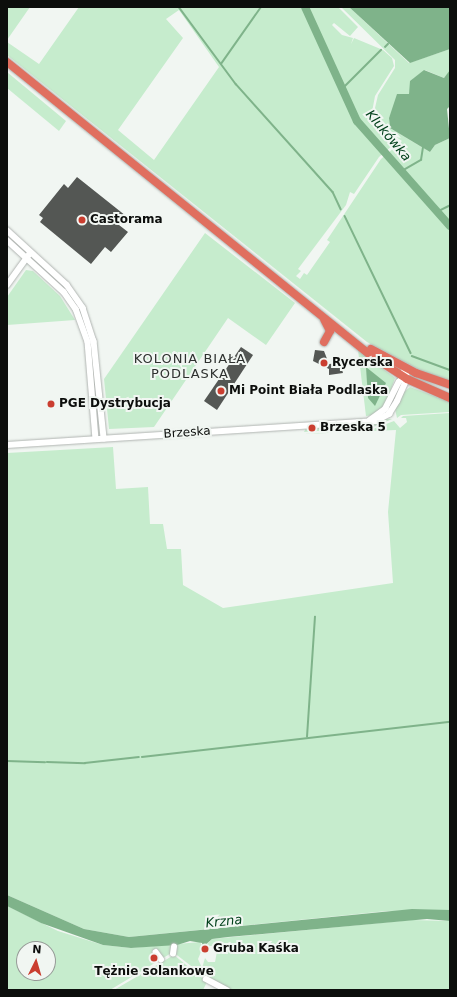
<!DOCTYPE html>
<meta charset="utf-8">
<style>
body{margin:0}
#map{position:relative;width:457px;height:997px;overflow:hidden;background:#f1f6f2;font-family:"DejaVu Sans",sans-serif}
div>[style]{position:absolute}
.green>*{inset:0;background:#c6eccd}
.water>*{inset:0;background:#7fb38a}
.stream>*{height:1.5px;margin:-0.75px;padding:0 0.75px;transform-origin:0.75px;border-radius:0.75px;background:#7fb38a}
.river>*{height:8px;margin:-4px;padding:0 4px;transform-origin:4px;border-radius:4px;background:#7fb38a}
.building>*{inset:0;background:#545754}
.roads{filter:drop-shadow(0 0 1px #b0b4b1) drop-shadow(0 0 1px #b0b4b1)}
.minor>*{height:5.5px;margin:-2.75px;padding:0 2.75px;transform-origin:2.75px;border-radius:2.75px;background:#fff}
.highway>*{height:8px;margin:-4px;padding:0 4px;transform-origin:4px;border-radius:4px;background:#e06f5f}
.dots>*{width:11px;height:11px;translate:-50% -50%;box-sizing:border-box;border:2px solid #f1f6f2;border-radius:50%}
span{translate:-50% -50%;white-space:nowrap;text-align:center;line-height:1.15;-webkit-text-stroke:4px #f1f6f2;paint-order:stroke}
.poi-label{font-size:12px;color:#0c0e0c;font-weight:700}
.left{translate:0 -50%;text-align:left}
.street-label{font-size:12px;color:#0c0e0c}
.water-label{font-size:13px;color:#00401a;font-style:italic}
.neighbourhood-label{font-size:13px;color:#2e312f;letter-spacing:1px}
.frame{position:absolute;inset:0;border:8px solid #0c0e0c;pointer-events:none}
.north{position:absolute;left:16px;top:941px;width:40px;height:40px;box-sizing:border-box;background:#f1f6f2;border:1px solid #959996;border-radius:50%;rotate:5deg;font-size:11px;font-weight:700;line-height:16px;text-align:center;color:#0c0e0c}
.north::after{content:'';display:block;margin:auto;width:14px;height:18px;background:#ca3e30;clip-path:polygon(50% 0,100% 100%,50% 72%,0 100%)}
</style>
<div id="map">
<div class="green">
<i style="clip-path:polygon(7px 7px,30px 7px,7px 40px)"></i>
<i style="clip-path:polygon(evenodd,79px 7px,338px 7px,358px 27px,350px 36px,334px 23px,332px 25px,342px 35px,353px 38px,351px 44px,354px 38px,383px 50px,392px 58px,394px 66px,375px 96px,370px 123px,391px 140px,393px 145px,379px 157px,354px 194px,350px 192px,346px 205px,298px 269px,301px 271px,296px 276px,300px 279px,304px 273px,307px 275px,330px 242px,327px 240px,381px 159px,402px 141px,372px 121px,378px 95px,395px 68px,395px 60px,341px 7px,349px 7px,409px 63px,450px 49px,449px 73px,444px 78px,425px 70px,413px 79px,409px 94px,395px 104px,389px 118px,390px 128px,430px 152px,435px 145px,450px 138px,450px 382px,429px 375px,367px 342px,7px 55px,7px 42px,39px 64px,79px 7px,179px 10px,219px 67px,154px 160px,118px 130px,183px 38px,166px 19px,179px 10px)"></i>
<i style="clip-path:polygon(7px 72px,66px 121px,59px 131px,7px 88px)"></i>
<i style="clip-path:polygon(205px 233px,295px 303px,266px 345px,228px 318px,154px 427px,109px 429px,104px 379px)"></i>
<i style="clip-path:polygon(26px 270px,33px 271px,60px 296px,75px 320px,7px 325px,7px 297px)"></i>
<i style="clip-path:polygon(358px 350px,395px 378px,386px 404px,375px 415px,366px 416px)"></i>
<i style="clip-path:polygon(410px 387px,450px 402px,450px 412px,401px 415px,397px 418px,395px 409px,404px 392px)"></i>
<i style="clip-path:polygon(450px 413px,450px 910px,387px 911px,129px 937px,84px 929px,7px 895px,7px 453px,113px 447px,116px 489px,148px 487px,150px 524px,163px 524px,167px 549px,181px 549px,183px 585px,223px 608px,393px 583px,388px 512px,396px 430px,304px 434px,373px 429px,394px 421px,400px 428px,407px 422px,406px 418px,401px 418px,403px 416px)"></i>
<i style="clip-path:polygon(386px 419px,392px 419px,373px 427px,304px 432px,306px 428px,370px 424px)"></i>
<i style="clip-path:polygon(evenodd,7px 906px,58px 931px,103px 945px,131px 948px,200px 942px,203px 947px,198px 959px,202px 968px,205px 958px,208px 962px,215px 962px,218px 946px,205px 946px,212px 939px,412px 920px,450px 921px,450px 990px,229px 990px,209px 979px,212px 973px,204px 976px,173px 952px,110px 990px,7px 990px,7px 906px,24px 949px,48px 949px,48px 973px,24px 973px,24px 949px)"></i>
<i style="clip-path:polygon(174px 955px,207px 982px,203px 990px,114px 990px)"></i>
</div>
<div class="water">
<i style="clip-path:polygon(349px 7px,450px 7px,450px 49px,410px 63px)"></i>
<i style="clip-path:polygon(424px 70px,444px 78px,450px 70px,450px 106px,447px 109px,450px 138px,435px 145px,430px 152px,390px 128px,389px 118px,397px 94px,409px 94px,410px 81px)"></i>
<i style="clip-path:polygon(366px 367px,386px 383px,375px 406px,368px 398px)"></i>
<i style="clip-path:polygon(7px 895px,84px 929px,129px 937px,412px 909px,450px 910px,450px 921px,427px 919px,228px 937px,212px 939px,203px 947px,202px 943px,190px 941px,177px 945px,131px 948px,103px 945px,41px 923px,7px 906px)"></i>
</div>
<div class="stream">
<i style="left:179px;top:7px;width:96px;rotate:53.5deg"></i>
<i style="left:236px;top:84px;width:145px;rotate:48.1deg"></i>
<i style="left:333px;top:192px;width:19px;rotate:65deg"></i>
<i style="left:385px;top:47px;width:4px;rotate:-45deg"></i>
<i style="left:221px;top:64px;width:70px;rotate:-54.9deg"></i>
<i style="left:342px;top:89px;width:55px;rotate:-45deg"></i>
<i style="left:402px;top:171px;width:22px;rotate:-30deg"></i>
<i style="left:421px;top:160px;width:12px;rotate:-81deg"></i>
<i style="left:439px;top:211px;width:11px;rotate:-27deg"></i>
<i style="left:345px;top:216px;width:152px;rotate:64.3deg"></i>
<i style="left:412px;top:356px;width:40px;rotate:20.2deg"></i>
<i style="left:307px;top:737px;width:120px;rotate:-86.2deg"></i>
<i style="left:142px;top:757px;width:310px;rotate:-6.5deg"></i>
<i style="left:7px;top:761px;width:38px;rotate:2deg"></i>
<i style="left:47px;top:762px;width:38px;rotate:2deg"></i>
<i style="left:85px;top:763px;width:54px;rotate:-6.3deg"></i>
</div>
<div class="river">
<i style="left:305px;top:7px;width:125px;rotate:65.5deg"></i>
<i style="left:357px;top:121px;width:140px;rotate:48.5deg"></i>
</div>
<div class="building">
<i style="clip-path:polygon(77px 177px,126px 216px,119px 225px,128px 232px,111px 252px,105px 247px,91px 264px,40px 222px,43px 218px,39px 215px,64px 184px,68px 188px)"></i>
<i style="clip-path:polygon(241px 347px,253px 355px,217px 410px,204px 401px)"></i>
<i style="clip-path:polygon(315px 350px,324px 351px,329px 364px,340px 363px,343px 373px,329px 375px,329px 369px,313px 361px)"></i>
</div>
<div class="roads">
<div class="minor">
<i style="left:7px;top:230px;width:81px;rotate:42.5deg"></i>
<i style="left:67px;top:285px;width:28px;rotate:55deg"></i>
<i style="left:83px;top:308px;width:35px;rotate:72deg"></i>
<i style="left:94px;top:341px;width:98px;rotate:84.1deg"></i>
<i style="left:7px;top:240px;width:77px;rotate:42.4deg"></i>
<i style="left:64px;top:292px;width:21px;rotate:55deg"></i>
<i style="left:76px;top:309px;width:35px;rotate:70deg"></i>
<i style="left:88px;top:342px;width:97px;rotate:85.3deg"></i>
<i style="left:7px;top:285px;width:37px;rotate:-54deg"></i>
<i style="left:370px;top:420px;width:19px;rotate:-36deg"></i>
<i style="left:385px;top:409px;width:30px;rotate:-63deg"></i>
<i style="left:399px;top:382px;width:10px;rotate:-45deg"></i>
<i style="left:7px;top:445px;width:370px;rotate:-3.7deg"></i>
<i style="left:376px;top:421px;width:15px;rotate:-28deg"></i>
<i style="left:389px;top:414px;width:15px;rotate:-58deg"></i>
<i style="left:397px;top:401px;width:24px;rotate:-66deg"></i>
<i style="left:407px;top:379px;width:13px;rotate:-108deg"></i>
<i style="left:156px;top:952px;width:9px;rotate:54deg"></i>
<i style="left:173px;top:954px;width:7px;rotate:-82deg"></i>
<i style="left:206px;top:979px;width:24px;rotate:28deg"></i>
</div>
<div class="highway">
<i style="left:7px;top:62px;width:470px;rotate:38.9deg"></i>
<i style="left:373px;top:357px;width:40px;rotate:32.9deg"></i>
<i style="left:407px;top:379px;width:47px;rotate:23.8deg"></i>
<i style="left:324px;top:342px;width:13px;rotate:-61deg"></i>
<i style="left:330px;top:331px;width:13px;rotate:-117deg"></i>
<i style="left:371px;top:349px;width:51px;rotate:28.1deg"></i>
<i style="left:416px;top:373px;width:36px;rotate:19deg"></i>
</div>
</div>
<div class="dots">
<i style="left:82px;top:220px;background:#ca3e30"></i>
<i style="left:324px;top:363px;background:#ca3e30"></i>
<i style="left:221px;top:391px;background:#ca3e30"></i>
<i style="left:51px;top:404px;background:#ca3e30"></i>
<i style="left:312px;top:428px;background:#ca3e30"></i>
<i style="left:205px;top:949px;background:#ca3e30"></i>
<i style="left:154px;top:958px;background:#ca3e30"></i>
</div>
<div class="poi-label">
<span class="left" style="left:90px;top:220px">Castorama</span>
<span class="left" style="left:332px;top:363px">Rycerska</span>
<span class="left" style="left:229px;top:391px">Mi Point Biała Podlaska</span>
<span class="left" style="left:59px;top:404px">PGE Dystrybucja</span>
<span class="left" style="left:320px;top:428px">Brzeska 5</span>
<span class="left" style="left:213px;top:949px">Gruba Kaśka</span>
<span style="left:154px;top:972px">Tężnie solankowe</span>
</div>
<div class="street-label">
<span style="left:187px;top:433px;rotate:-4deg">Brzeska</span>
</div>
<div class="water-label">
<span style="left:388px;top:136px;rotate:50deg">Klukówka</span>
<span style="left:224px;top:922px;rotate:-6deg">Krzna</span>
</div>
<div class="neighbourhood-label">
<span style="left:190px;top:367px">KOLONIA BIAŁA<br>PODLASKA</span>
</div>
<div class="frame"></div>
<div class="north">N</div>
</div>
